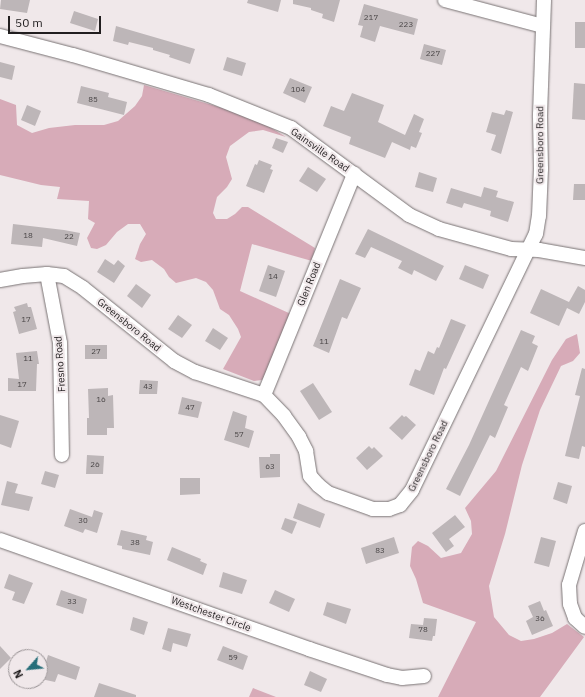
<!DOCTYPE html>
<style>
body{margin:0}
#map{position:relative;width:585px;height:697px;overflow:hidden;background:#f0e8ea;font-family:"IBM Plex Sans",sans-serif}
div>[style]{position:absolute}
.forest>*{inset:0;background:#d7abb8}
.building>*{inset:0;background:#bdb6b8}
.roads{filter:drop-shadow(0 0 1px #797374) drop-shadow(0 0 1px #797374)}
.minor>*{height:14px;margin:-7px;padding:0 7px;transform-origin:7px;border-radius:7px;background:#fff}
span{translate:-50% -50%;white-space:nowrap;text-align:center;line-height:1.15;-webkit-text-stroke:4px #f0e8ea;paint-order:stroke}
.number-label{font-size:8px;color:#484445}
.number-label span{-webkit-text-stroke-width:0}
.street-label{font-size:10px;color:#211e1f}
.north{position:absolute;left:8px;top:649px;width:40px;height:40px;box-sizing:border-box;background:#f0e8ea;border:1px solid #9d9799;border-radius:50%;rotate:243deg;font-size:11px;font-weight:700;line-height:16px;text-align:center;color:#211e1f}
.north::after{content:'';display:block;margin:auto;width:14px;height:18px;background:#266e79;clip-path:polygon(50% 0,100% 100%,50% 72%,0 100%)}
.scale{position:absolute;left:8px;top:16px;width:93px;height:18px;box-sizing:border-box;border:2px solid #211e1f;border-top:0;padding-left:5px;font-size:12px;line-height:14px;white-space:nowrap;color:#211e1f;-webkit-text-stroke:3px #f0e8ea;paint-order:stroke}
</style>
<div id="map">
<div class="forest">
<i style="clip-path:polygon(144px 85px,253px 117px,286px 137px,263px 130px,249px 132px,230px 146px,226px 157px,232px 179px,227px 187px,217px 197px,213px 213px,216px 219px,227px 219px,235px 214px,242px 207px,248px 207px,315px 248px,312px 261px,252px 244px,240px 291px,291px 314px,266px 376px,262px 380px,254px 381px,223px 369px,241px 337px,238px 329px,229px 315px,220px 309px,213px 290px,206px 282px,196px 278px,176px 283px,169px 277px,164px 269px,152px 260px,141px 262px,135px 259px,140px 244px,146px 234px,140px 224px,128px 224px,117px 232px,106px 245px,97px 249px,91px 248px,87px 238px,95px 223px,88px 219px,89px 201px,57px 199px,60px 187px,41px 185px,0 175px,0 99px,16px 105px,17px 125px,32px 133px,49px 128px,75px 125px,104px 125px,118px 121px,135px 106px,142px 96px)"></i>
<i style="clip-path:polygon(577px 334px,580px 353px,573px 361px,561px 366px,540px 410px,522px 465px,505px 534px,489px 586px,494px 617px,509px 635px,521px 641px,534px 639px,552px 633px,567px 624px,584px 637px,540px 697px,438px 697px,476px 622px,423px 603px,416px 579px,410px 566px,412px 547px,418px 541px,428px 546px,441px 558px,461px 553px,472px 534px,471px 521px,465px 508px,496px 471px,552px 360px,566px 339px)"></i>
<i style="clip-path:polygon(253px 688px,276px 697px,249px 697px)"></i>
</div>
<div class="building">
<i style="clip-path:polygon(1px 0,30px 0,27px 13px,0 9px)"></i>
<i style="clip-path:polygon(248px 0,281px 0,278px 12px,247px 3px)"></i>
<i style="clip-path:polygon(293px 0,340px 0,334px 22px,322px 18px,323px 14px,311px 10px,311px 8px,293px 4px)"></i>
<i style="clip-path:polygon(364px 4px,418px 19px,414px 35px,380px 26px,375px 42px,360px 37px,363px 26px,358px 25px)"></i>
<i style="clip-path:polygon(74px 11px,98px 19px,95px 31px,70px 23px)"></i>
<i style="clip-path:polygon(575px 22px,585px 22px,585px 48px,575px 48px)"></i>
<i style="clip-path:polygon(116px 26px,195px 49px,190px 64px,169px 57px,170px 55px,153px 50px,153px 48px,129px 42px,128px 45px,113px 41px)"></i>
<i style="clip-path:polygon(424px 44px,446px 50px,442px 65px,420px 59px)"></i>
<i style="clip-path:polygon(227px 57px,246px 63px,242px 76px,223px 70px)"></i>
<i style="clip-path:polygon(0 62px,15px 66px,12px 80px,0 77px)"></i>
<i style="clip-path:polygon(290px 78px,312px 87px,305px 103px,283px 93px)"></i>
<i style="clip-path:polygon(574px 83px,585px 84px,585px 120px,572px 119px)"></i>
<i style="clip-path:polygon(81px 86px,109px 93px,108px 97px,127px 102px,124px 115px,77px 103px)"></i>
<i style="clip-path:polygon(352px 93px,384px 105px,378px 122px,405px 135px,414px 114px,424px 119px,419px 132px,422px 133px,416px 148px,411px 146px,410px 150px,392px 142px,385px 158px,349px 144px,351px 137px,323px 126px,331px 106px,344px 111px)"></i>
<i style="clip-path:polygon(27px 105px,41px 111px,35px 126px,21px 120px)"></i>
<i style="clip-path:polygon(506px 110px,513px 112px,501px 154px,491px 150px,496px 135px,486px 132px,492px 112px,504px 115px)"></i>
<i style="clip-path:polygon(276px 138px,288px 142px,283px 153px,272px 148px)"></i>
<i style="clip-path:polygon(259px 160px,272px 165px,270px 169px,273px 170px,264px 193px,246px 186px,255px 164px,257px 165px)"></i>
<i style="clip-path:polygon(308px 167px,326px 179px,317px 192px,299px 181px)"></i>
<i style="clip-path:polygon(419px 172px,437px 178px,433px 192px,415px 187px)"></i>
<i style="clip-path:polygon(574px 184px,585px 184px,585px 200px,573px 200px)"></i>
<i style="clip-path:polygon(484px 187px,498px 191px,496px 197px,514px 202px,508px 222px,490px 216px,491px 211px,464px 203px,462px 208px,446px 203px,451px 188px,481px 197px)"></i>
<i style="clip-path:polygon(13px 224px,64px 230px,80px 233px,77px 246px,43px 238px,42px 247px,11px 244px)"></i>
<i style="clip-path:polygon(368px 229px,444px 266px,436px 281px,414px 270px,412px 275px,398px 268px,402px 261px,371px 247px,365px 258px,355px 254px)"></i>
<i style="clip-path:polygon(105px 259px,114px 265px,118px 260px,125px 266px,114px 283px,97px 272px)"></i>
<i style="clip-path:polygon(268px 265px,285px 271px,276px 297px,259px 291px)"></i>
<i style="clip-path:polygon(465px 265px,489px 275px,483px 289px,459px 279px)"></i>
<i style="clip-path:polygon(340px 279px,361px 288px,347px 319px,342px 317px,329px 353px,313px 346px)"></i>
<i style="clip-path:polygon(136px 284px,151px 295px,142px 308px,127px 296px)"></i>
<i style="clip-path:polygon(578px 286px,585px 290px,585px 302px,579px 314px,567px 308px,559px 326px,530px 313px,541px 289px,569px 302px)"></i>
<i style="clip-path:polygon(27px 303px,28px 307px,31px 307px,37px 329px,19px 334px,13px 312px,16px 311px,14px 307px)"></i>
<i style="clip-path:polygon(178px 315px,192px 325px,182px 338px,168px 329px)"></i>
<i style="clip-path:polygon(451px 319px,466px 325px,446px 369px,444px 368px,434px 395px,409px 385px,415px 369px,420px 371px,428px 351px,434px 354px,437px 347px,439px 348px)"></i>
<i style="clip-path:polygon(213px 328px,228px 338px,220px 350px,205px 341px)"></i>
<i style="clip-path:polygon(521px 330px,535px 336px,532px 343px,538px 346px,528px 371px,521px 367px,504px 405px,508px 407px,495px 438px,490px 435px,460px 496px,446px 489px,469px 445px)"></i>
<i style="clip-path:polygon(85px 345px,107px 345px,107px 359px,85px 359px)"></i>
<i style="clip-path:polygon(37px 351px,39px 364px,37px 364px,36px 391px,8px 391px,8px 378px,19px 379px,16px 353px)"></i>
<i style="clip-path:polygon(582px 368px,585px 369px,585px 447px,582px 446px,579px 459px,565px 456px,580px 396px,575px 395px)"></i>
<i style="clip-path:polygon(140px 380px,158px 381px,157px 394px,139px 394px)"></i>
<i style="clip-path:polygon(313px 383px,332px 412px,319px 420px,300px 391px)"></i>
<i style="clip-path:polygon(108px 388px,108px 396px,113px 395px,114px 428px,107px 428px,107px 435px,87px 435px,87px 418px,89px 418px,88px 389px)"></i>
<i style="clip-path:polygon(182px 397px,202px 402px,198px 418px,178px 414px)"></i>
<i style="clip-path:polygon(233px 411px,247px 416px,245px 428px,254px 431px,249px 448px,224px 440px)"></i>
<i style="clip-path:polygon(0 415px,19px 421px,11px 448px,0 444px)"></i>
<i style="clip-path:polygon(402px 415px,404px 417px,406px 416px,416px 425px,402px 440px,389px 428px)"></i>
<i style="clip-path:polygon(369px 446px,372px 449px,374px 447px,383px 456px,367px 470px,356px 458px)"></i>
<i style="clip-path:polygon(270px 454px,280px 454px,280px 477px,260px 478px,259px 457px,270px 457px)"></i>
<i style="clip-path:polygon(87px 455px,104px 456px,103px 474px,86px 474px)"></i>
<i style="clip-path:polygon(45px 471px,59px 475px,55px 488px,41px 484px)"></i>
<i style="clip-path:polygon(180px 478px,200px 478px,200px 494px,180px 495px)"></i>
<i style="clip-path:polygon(7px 481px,18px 484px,15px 493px,33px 497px,29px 511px,1px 505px)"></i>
<i style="clip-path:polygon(558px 482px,572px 486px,567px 504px,553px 499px)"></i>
<i style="clip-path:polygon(298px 503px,325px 514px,320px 528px,293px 518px)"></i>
<i style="clip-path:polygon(70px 509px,92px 517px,94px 510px,103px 513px,97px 533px,85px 529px,83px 533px,64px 526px)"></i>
<i style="clip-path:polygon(455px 515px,465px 527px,449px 539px,454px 546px,446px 552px,432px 533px)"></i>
<i style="clip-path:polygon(285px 518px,297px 522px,292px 534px,281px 529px)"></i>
<i style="clip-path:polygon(121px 530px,147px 536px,146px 540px,153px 542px,150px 555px,122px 549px,122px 546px,117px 545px)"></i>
<i style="clip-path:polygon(394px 537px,399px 553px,366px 564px,361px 548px)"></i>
<i style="clip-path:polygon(541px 537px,556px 541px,549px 567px,534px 563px)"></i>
<i style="clip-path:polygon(172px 547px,201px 559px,200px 561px,207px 564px,203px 575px,167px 560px)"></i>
<i style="clip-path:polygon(223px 572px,247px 580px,242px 594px,219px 587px)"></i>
<i style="clip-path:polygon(9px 574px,33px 583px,24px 604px,12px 600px,15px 592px,4px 588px)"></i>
<i style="clip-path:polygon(61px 590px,87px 599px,83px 614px,56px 605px)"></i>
<i style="clip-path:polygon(275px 590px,295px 599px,289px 612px,269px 603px)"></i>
<i style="clip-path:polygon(540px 601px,544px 611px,546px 610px,553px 626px,532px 635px,526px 621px,533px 617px,528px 606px)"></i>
<i style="clip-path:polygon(327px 602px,351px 609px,346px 624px,323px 615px)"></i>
<i style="clip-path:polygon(133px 617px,148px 622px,144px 635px,130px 630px)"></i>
<i style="clip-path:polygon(424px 618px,437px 619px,435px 636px,433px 636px,432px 641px,409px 638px,411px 624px,423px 625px)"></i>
<i style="clip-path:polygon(168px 628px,191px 634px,187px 647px,173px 643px,171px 652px,162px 649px)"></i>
<i style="clip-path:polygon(0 646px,11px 658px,0 669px)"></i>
<i style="clip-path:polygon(223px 646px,248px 656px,243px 670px,217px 660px)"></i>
<i style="clip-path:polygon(48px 655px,80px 667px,76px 680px,58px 674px,55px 682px,41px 679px)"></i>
<i style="clip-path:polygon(310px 671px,327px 679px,321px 692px,304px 685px)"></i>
<i style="clip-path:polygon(99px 683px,136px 695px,136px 697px,94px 697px)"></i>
</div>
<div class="roads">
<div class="minor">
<i style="left:445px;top:0;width:101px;rotate:14.9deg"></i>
<i style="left:0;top:36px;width:75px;rotate:14.6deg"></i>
<i style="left:73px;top:55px;width:142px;rotate:16.4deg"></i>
<i style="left:209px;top:95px;width:88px;rotate:21.9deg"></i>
<i style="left:291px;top:128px;width:147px;rotate:36.4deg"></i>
<i style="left:409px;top:215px;width:33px;rotate:25deg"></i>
<i style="left:439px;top:229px;width:75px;rotate:15.5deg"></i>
<i style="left:511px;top:249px;width:28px;rotate:2deg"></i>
<i style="left:539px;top:250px;width:47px;rotate:9.9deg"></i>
<i style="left:47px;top:274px;width:70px;rotate:79.3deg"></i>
<i style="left:60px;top:343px;width:112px;rotate:89deg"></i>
<i style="left:0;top:280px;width:23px;rotate:-10deg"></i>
<i style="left:23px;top:276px;width:24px;rotate:-5deg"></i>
<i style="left:47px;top:274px;width:17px;rotate:7deg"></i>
<i style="left:64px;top:276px;width:22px;rotate:32deg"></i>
<i style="left:83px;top:288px;width:117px;rotate:38.7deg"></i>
<i style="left:174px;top:361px;width:24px;rotate:28deg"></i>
<i style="left:195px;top:372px;width:73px;rotate:18.4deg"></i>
<i style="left:264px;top:395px;width:29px;rotate:46deg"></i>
<i style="left:284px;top:416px;width:26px;rotate:54deg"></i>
<i style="left:299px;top:437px;width:16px;rotate:63deg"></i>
<i style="left:306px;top:451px;width:25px;rotate:81deg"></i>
<i style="left:310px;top:476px;width:12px;rotate:48deg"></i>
<i style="left:318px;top:485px;width:13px;rotate:39deg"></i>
<i style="left:328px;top:493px;width:48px;rotate:19.6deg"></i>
<i style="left:373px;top:509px;width:16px"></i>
<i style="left:389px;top:509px;width:12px;rotate:-20deg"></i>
<i style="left:400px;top:505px;width:19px;rotate:-51deg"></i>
<i style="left:412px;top:490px;width:284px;rotate:-64.2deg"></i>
<i style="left:536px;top:234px;width:18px;rotate:-81deg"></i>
<i style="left:539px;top:216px;width:47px;rotate:-87.6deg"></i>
<i style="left:541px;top:169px;width:54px;rotate:-91.1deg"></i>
<i style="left:540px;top:115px;width:115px;rotate:-88deg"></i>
<i style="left:264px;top:395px;width:239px;rotate:-67.8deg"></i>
<i style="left:585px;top:531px;width:56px;rotate:106.5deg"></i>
<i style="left:569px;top:585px;width:19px;rotate:87deg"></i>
<i style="left:570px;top:604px;width:15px;rotate:70deg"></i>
<i style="left:575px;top:618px;width:13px;rotate:42deg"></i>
<i style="left:0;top:540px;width:328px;rotate:19.4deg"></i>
<i style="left:309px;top:649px;width:82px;rotate:18.4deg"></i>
<i style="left:387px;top:675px;width:15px;rotate:11deg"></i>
<i style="left:402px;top:678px;width:22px;rotate:-5deg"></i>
</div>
</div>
<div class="number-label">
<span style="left:371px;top:18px">217</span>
<span style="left:406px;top:25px">223</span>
<span style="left:433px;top:54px">227</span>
<span style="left:298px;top:90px">104</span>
<span style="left:93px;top:100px">85</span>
<span style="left:28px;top:236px">18</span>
<span style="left:69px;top:237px">22</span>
<span style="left:273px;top:277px">14</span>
<span style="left:26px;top:320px">17</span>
<span style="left:324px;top:342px">11</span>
<span style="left:96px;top:352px">27</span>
<span style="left:28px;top:359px">11</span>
<span style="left:22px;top:385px">17</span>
<span style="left:148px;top:387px">43</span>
<span style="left:101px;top:400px">16</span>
<span style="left:190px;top:408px">47</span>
<span style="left:239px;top:435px">57</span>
<span style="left:95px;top:465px">26</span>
<span style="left:270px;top:467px">63</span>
<span style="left:83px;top:521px">30</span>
<span style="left:135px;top:543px">38</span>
<span style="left:380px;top:551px">83</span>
<span style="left:72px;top:602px">33</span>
<span style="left:540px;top:619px">36</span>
<span style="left:423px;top:630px">78</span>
<span style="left:233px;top:658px">59</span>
</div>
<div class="street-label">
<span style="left:540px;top:145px;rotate:-90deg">Greensboro Road</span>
<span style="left:320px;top:150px;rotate:35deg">Gainsville Road</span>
<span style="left:309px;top:284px;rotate:-68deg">Glen Road</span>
<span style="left:129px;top:325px;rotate:39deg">Greensboro Road</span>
<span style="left:60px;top:364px;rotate:-94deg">Fresno Road</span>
<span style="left:428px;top:456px;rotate:-64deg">Greensboro Road</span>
<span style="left:211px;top:614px;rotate:20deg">Westchester Circle</span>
</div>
<div class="north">N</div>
<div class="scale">50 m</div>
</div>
